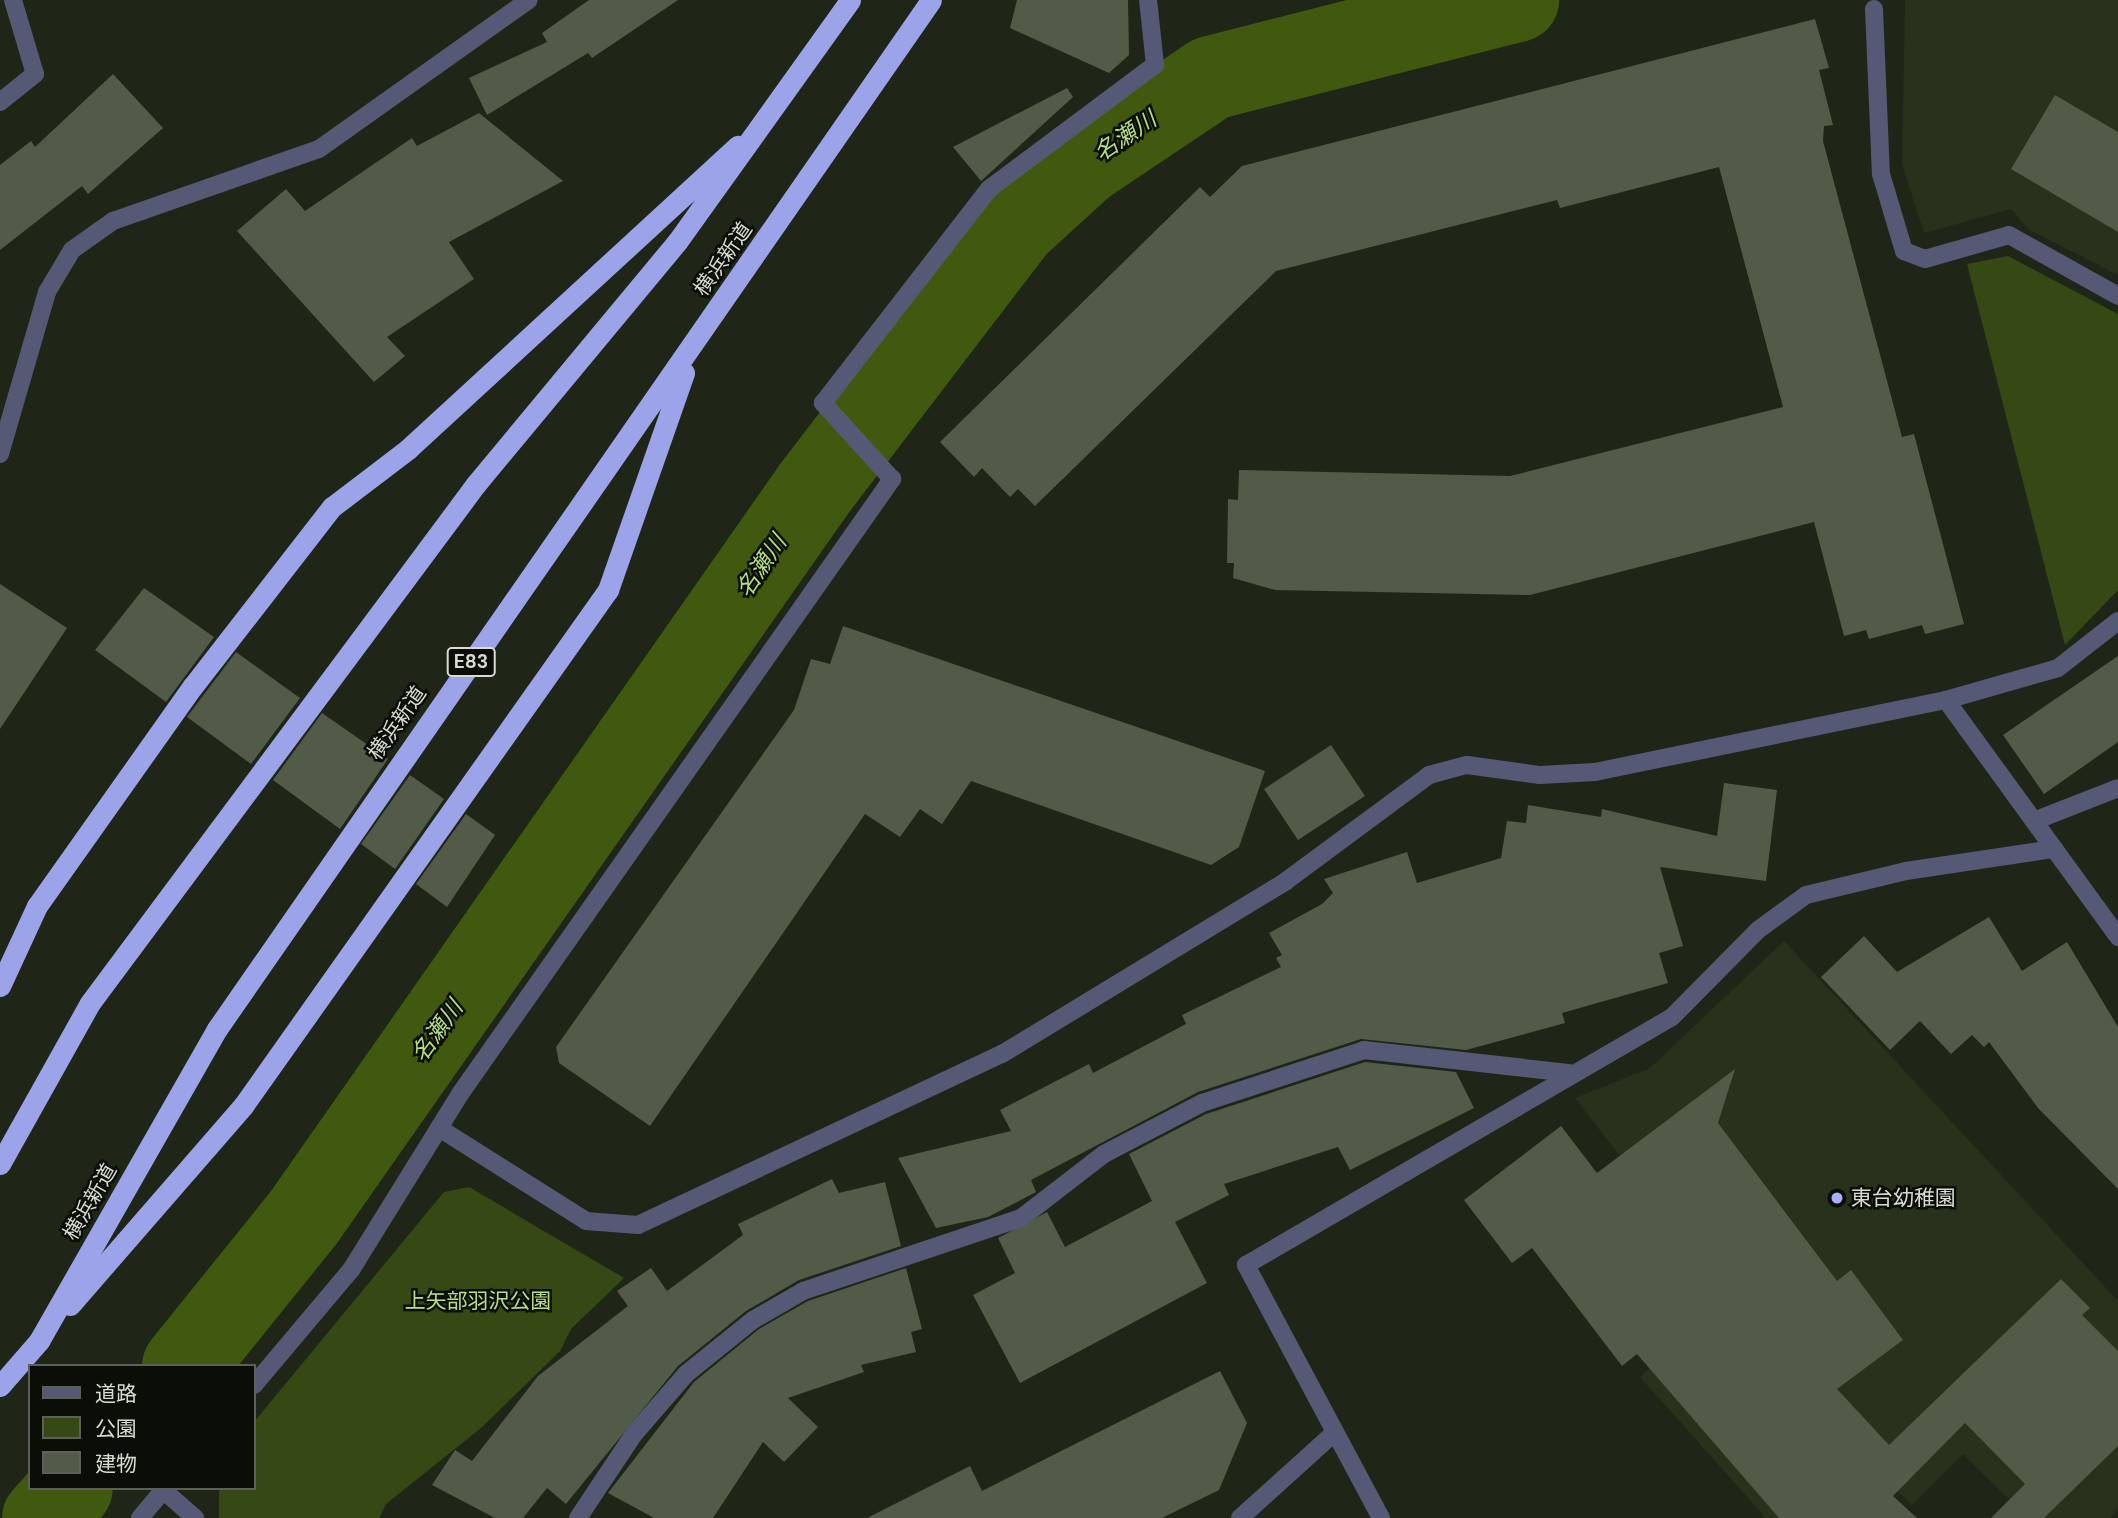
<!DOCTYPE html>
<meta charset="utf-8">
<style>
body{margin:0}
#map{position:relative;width:2118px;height:1518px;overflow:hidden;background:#202617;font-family:"DM Sans","Noto Sans JP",sans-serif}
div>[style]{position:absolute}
.built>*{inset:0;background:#28311b}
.green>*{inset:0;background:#364915}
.river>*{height:84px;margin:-42px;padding:0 42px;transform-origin:42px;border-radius:42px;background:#41590f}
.building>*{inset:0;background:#525a48}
.minor>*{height:18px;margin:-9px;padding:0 9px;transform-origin:9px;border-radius:9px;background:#565975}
.highway>*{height:21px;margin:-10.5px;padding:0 10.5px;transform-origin:10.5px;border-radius:10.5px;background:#9ca3e9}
.dots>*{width:19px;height:19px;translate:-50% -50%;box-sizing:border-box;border:4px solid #0b0e07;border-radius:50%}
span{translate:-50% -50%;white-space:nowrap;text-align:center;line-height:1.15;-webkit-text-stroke:5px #0b0e07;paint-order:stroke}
.shield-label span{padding:2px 5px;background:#0b0e07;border:2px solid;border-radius:5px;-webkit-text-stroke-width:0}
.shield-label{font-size:19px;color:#d7dbd1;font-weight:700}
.street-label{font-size:21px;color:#d7dbd1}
.poi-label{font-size:21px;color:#d7dbd1}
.left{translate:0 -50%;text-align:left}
.park-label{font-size:21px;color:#b8df7e}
.water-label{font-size:23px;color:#b6dd7c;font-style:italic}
.legend{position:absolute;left:28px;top:1364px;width:228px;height:126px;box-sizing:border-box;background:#0b0e07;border:2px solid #5d6058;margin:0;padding:9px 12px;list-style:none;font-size:21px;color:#d7dbd1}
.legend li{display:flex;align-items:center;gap:14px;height:35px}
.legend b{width:35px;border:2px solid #5d6058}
</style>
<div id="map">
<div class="built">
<i style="clip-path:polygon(1905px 0,2118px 0,2118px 275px,2029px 230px,2011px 209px,1924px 233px,1902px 164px)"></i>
<i style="clip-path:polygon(1784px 941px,2118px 1301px,2118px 1508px,2110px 1518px,2028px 1518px,1963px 1454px,1912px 1505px,1886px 1480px,1850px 1518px,1766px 1518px,1640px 1377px,1730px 1298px,1575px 1098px,1650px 1068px)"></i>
</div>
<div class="green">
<i style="clip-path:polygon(2008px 256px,2118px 314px,2118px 590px,2065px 645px,1967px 264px)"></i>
<i style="clip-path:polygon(469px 1187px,624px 1278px,571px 1329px,560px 1351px,481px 1428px,386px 1504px,379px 1518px,219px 1518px,219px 1488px,254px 1488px,254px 1422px,444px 1192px)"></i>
</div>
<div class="river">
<i style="left:184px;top:1366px;width:188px;rotate:-51.1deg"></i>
<i style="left:302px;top:1220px;width:892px;rotate:-54.99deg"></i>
<i style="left:814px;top:489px;width:331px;rotate:-52.6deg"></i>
<i style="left:1015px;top:226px;width:92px;rotate:-42.4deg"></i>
<i style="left:1083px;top:164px;width:154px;rotate:-33.9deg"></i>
<i style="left:1211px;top:78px;width:316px;rotate:-14.3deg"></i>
<i style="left:44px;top:1518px;width:40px;rotate:-48deg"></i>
</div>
<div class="building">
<i style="clip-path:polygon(589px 0,678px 0,592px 58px,588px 53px,487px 115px,469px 78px,547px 42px,542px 33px)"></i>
<i style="clip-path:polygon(1017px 0,1128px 0,1129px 55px,1109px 73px,1010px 28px)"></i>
<i style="clip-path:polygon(1815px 19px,1829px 68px,1819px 70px,1833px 125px,1824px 126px,1823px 141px,1902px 437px,1914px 434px,1964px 624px,1925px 634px,1922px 625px,1869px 639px,1866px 630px,1844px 636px,1814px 522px,1530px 595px,1275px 590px,1233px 578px,1234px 563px,1227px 563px,1228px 499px,1238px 500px,1239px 470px,1510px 476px,1783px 407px,1719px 167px,1560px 208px,1557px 200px,1276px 271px,1035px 506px,1018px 489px,1010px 497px,982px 468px,974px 477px,940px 442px,1200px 187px,1210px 197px,1242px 166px)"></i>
<i style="clip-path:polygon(113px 74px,163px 128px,88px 194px,82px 186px,0 250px,0 165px,31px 141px,35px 147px)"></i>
<i style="clip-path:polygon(1067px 88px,1073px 97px,981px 181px,953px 147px)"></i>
<i style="clip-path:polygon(2055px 95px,2118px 132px,2118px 232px,2011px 169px)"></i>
<i style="clip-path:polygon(479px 113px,563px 181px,449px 242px,474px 279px,387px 337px,405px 356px,374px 382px,237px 231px,286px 189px,305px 211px,412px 138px,417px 146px)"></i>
<i style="clip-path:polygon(0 584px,67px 628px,0 729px)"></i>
<i style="clip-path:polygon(144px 588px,214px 637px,166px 702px,95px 650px)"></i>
<i style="clip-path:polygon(843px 626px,1265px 771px,1239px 847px,1211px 865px,971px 781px,942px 824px,920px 809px,900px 837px,865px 814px,650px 1126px,559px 1063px,556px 1047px,794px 710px,811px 659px,830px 664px)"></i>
<i style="clip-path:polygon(236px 652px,300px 698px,251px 764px,187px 717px)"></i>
<i style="clip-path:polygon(2118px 656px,2118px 742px,2044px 794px,2003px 735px)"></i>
<i style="clip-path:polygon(322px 713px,388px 759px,340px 829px,273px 780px)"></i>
<i style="clip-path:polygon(1331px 745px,1365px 796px,1298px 840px,1264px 789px)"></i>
<i style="clip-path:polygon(410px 775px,444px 799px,395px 869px,361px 844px)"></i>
<i style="clip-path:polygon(1724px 783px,1777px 790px,1766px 881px,1660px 867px,1683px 946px,1659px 953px,1668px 983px,1562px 1013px,1565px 1023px,1466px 1050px,1361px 1039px,1198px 1092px,1031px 1180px,1036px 1192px,988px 1217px,936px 1228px,898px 1158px,1011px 1131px,1000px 1110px,1089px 1064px,1093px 1073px,1186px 1024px,1182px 1015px,1281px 967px,1276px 958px,1282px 955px,1269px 933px,1322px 904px,1333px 893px,1324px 879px,1407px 852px,1417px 883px,1501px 858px,1507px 821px,1526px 823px,1528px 805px,1601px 817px,1602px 809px,1717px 836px)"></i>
<i style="clip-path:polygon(466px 814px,495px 835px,447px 907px,416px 884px)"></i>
<i style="clip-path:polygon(1989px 917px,2022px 971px,2067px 942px,2118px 1027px,2118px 1189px,2038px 1108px,1989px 1042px,1984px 1047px,1972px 1035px,1951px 1054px,1920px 1021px,1890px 1050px,1821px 977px,1864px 936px,1897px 972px)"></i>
<i style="clip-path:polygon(1365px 1062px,1456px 1072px,1474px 1108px,1350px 1170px,1338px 1147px,1224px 1184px,1229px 1195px,1175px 1222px,1207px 1283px,1020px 1383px,973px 1295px,1015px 1273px,998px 1238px,1047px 1212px,1065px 1247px,1152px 1201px,1129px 1154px,1206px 1114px)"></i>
<i style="clip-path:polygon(1735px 1069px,1718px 1123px,1837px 1281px,1851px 1270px,1903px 1340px,1837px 1389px,1889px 1445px,2061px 1279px,2090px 1308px,2082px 1315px,2118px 1351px,2118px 1446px,2044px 1518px,1991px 1518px,2025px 1484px,1965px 1423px,1893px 1496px,1917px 1518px,1779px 1518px,1637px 1354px,1622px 1366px,1532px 1248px,1512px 1263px,1464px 1200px,1561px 1126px,1597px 1173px)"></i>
<i style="clip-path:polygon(832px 1179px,839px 1193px,885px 1182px,901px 1246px,799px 1280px,746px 1311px,678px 1366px,566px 1504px,547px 1488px,523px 1518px,495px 1518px,432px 1485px,455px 1450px,472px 1461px,538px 1376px,628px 1306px,617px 1291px,651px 1268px,667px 1291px,743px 1235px,738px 1224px)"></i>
<i style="clip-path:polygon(906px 1268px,922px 1329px,911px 1332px,916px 1352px,861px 1365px,864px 1372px,788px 1398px,818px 1427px,784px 1462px,763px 1442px,713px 1518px,654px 1518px,608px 1493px,694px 1382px,759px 1329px,808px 1301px)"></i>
<i style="clip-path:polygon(1220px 1371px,1247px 1423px,1219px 1490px,1162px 1518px,867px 1518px,970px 1466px,982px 1491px)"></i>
</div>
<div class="minor">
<i style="left:1874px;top:9px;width:165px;rotate:87.6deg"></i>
<i style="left:1881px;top:174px;width:80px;rotate:73.4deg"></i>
<i style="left:1904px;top:251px;width:22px;rotate:21deg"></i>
<i style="left:1925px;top:259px;width:87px;rotate:-15.9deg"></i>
<i style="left:2009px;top:235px;width:125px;rotate:29.2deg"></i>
<i style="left:0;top:102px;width:45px;rotate:-38.7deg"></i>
<i style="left:35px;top:74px;width:77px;rotate:-106.6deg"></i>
<i style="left:0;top:454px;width:169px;rotate:-73.8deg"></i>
<i style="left:47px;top:292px;width:49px;rotate:-59.2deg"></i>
<i style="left:72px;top:250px;width:50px;rotate:-35.3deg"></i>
<i style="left:113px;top:221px;width:218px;rotate:-19.3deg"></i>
<i style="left:319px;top:149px;width:257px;rotate:-35.4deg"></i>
<i style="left:1946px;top:700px;width:293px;rotate:54deg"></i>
<i style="left:2034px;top:821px;width:90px;rotate:-21.4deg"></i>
<i style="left:439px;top:1128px;width:174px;rotate:32.3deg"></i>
<i style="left:586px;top:1221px;width:52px;rotate:4.4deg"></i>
<i style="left:638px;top:1225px;width:402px;rotate:-25.2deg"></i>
<i style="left:1002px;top:1054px;width:333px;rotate:-31.3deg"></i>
<i style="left:1286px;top:881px;width:178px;rotate:-36.5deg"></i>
<i style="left:1429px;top:775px;width:39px;rotate:-15deg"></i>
<i style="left:1467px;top:765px;width:74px;rotate:7.8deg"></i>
<i style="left:1540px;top:775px;width:55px;rotate:-3.1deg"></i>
<i style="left:1595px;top:772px;width:358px;rotate:-11.6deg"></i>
<i style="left:1946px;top:700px;width:116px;rotate:-15.9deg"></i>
<i style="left:2058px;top:668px;width:76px;rotate:-38.1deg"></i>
<i style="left:254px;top:1385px;width:150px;rotate:-49.9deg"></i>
<i style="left:351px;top:1270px;width:207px;rotate:-58.2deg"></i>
<i style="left:460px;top:1094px;width:752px;rotate:-54.91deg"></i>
<i style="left:892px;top:479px;width:103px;rotate:-132.2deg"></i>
<i style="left:823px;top:403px;width:271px;rotate:-52.2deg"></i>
<i style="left:989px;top:189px;width:207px;rotate:-36.8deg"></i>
<i style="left:1155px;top:65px;width:65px;rotate:-96.1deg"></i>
<i style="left:163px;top:1490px;width:43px;rotate:41.2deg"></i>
<i style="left:140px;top:1518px;width:39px;rotate:-50deg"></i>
<i style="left:578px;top:1518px;width:101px;rotate:-56.3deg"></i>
<i style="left:634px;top:1434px;width:79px;rotate:-49.1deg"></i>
<i style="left:686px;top:1374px;width:86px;rotate:-38.9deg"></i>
<i style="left:753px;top:1320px;width:58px;rotate:-30.1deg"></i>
<i style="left:803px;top:1291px;width:230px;rotate:-18.5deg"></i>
<i style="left:1021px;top:1218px;width:105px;rotate:-37.6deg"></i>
<i style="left:1104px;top:1154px;width:110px;rotate:-27.5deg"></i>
<i style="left:1202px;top:1103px;width:170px;rotate:-18.1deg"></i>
<i style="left:1364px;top:1050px;width:207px;rotate:6.4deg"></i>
<i style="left:1240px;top:1518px;width:124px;rotate:-42.1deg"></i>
<i style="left:1381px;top:1518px;width:287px;rotate:-118.1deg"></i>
<i style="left:1246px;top:1265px;width:493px;rotate:-30.2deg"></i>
<i style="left:1672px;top:1017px;width:122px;rotate:-45.3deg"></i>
<i style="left:1758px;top:930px;width:59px;rotate:-36.1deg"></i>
<i style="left:1806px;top:895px;width:103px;rotate:-13.5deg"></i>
<i style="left:1906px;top:871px;width:150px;rotate:-8.5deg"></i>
</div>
<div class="highway">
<i style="left:0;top:986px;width:88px;rotate:-65.2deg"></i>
<i style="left:37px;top:906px;width:270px;rotate:-54.7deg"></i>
<i style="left:193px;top:686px;width:227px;rotate:-52.2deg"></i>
<i style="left:332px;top:507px;width:96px;rotate:-37.3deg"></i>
<i style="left:408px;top:449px;width:448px;rotate:-42.6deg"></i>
<i style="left:0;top:1164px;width:184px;rotate:-60.8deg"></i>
<i style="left:90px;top:1003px;width:647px;rotate:-53.36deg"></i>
<i style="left:476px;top:484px;width:315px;rotate:-50.3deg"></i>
<i style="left:677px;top:242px;width:297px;rotate:-54.4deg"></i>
<i style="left:70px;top:1305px;width:264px;rotate:-49deg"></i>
<i style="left:243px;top:1106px;width:632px;rotate:-54.73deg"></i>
<i style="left:608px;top:590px;width:230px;rotate:-70.7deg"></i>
<i style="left:0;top:1386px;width:60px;rotate:-49.1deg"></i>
<i style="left:39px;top:1341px;width:359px;rotate:-60.3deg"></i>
<i style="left:217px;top:1029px;width:1252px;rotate:-55.24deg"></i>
</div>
<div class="dots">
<i style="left:1837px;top:1198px;background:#a9b0fc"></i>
</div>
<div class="shield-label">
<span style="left:471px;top:662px">E83</span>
</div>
<div class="street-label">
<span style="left:723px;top:259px;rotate:-55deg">横浜新道</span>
<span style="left:397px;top:723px;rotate:-55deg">横浜新道</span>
<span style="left:90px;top:1202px;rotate:-60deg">横浜新道</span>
</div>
<div class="poi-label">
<span class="left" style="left:1851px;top:1198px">東台幼稚園</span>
</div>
<div class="park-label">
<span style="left:478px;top:1301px">上矢部羽沢公園</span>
</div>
<div class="water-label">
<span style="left:1125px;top:136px;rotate:-34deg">名瀬川</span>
<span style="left:761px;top:566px;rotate:-56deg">名瀬川</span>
<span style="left:437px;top:1031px;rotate:-54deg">名瀬川</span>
</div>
<ul class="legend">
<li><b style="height:9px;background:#565975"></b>道路</li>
<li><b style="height:19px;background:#364915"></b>公園</li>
<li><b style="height:19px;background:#525a48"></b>建物</li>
</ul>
</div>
